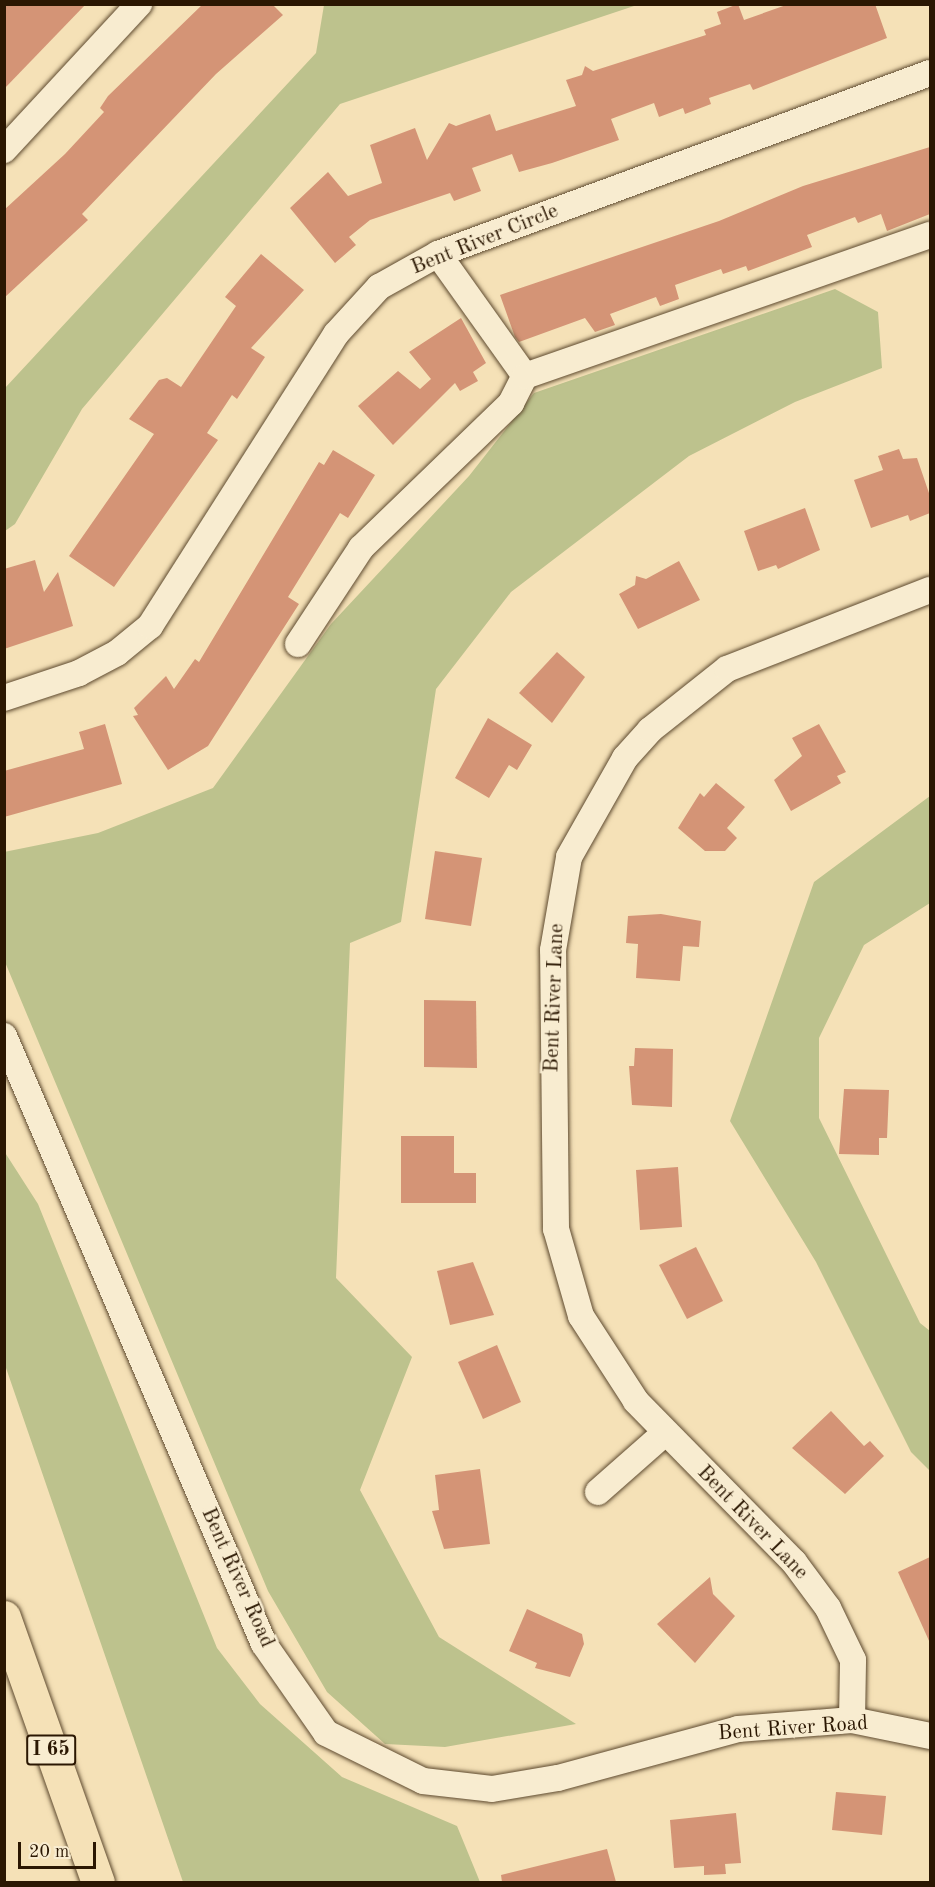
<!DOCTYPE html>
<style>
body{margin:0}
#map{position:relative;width:935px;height:1887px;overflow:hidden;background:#f5e1b7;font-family:"Old Standard TT",serif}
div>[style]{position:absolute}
.green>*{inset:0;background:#bdc28d}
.building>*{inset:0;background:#d49476}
.roads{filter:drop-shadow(0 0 2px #5e4a2f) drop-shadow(0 0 2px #5e4a2f)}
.minor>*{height:26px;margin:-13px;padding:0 13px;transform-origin:13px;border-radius:13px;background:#f8ecd0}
.highway>*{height:33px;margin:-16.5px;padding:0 16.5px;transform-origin:16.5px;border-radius:16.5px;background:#f5e1b7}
span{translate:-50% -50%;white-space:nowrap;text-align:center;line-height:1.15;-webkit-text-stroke:5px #f8ecd0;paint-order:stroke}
.shield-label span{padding:2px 4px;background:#f8ecd0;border:2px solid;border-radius:4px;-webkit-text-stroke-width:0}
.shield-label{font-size:20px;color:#2b1702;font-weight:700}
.street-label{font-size:21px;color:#2b1702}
.frame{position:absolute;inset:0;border:6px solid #2b1702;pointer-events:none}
.scale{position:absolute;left:18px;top:1842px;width:78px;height:27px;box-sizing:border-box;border:3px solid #2b1702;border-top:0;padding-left:8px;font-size:18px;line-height:21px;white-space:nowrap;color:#2b1702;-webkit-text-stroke:4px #f8ecd0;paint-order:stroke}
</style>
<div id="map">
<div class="green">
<i style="clip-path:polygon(324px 5px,637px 5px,340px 104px,82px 409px,15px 524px,5px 531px,5px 388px,316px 53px)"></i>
<i style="clip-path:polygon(835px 289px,878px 312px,882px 368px,795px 402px,689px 456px,511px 592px,436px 689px,401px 922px,350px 943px,336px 1278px,412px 1357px,360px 1490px,439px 1637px,576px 1724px,445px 1747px,385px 1744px,327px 1692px,268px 1591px,5px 962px,4px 852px,98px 833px,213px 788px,331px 624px,469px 476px,534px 393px)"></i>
<i style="clip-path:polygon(930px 796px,930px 903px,864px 945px,819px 1038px,819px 1118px,920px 1323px,930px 1331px,930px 1471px,911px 1452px,816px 1262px,730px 1121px,814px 882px)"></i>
<i style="clip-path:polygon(4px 1151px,38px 1204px,217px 1648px,260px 1704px,342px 1777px,457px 1826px,480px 1882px,183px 1882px,5px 1365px)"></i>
</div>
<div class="building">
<i style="clip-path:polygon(4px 4px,86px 4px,4px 89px)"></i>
<i style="clip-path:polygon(203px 4px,272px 4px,283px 15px,216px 74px,82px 214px,88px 220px,4px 298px,4px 210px,65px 154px,104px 112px,100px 108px,108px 96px)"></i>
<i style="clip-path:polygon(738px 4px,744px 20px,789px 4px,875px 4px,887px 38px,753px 90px,750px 84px,709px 98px,711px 104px,685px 114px,683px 108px,659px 117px,654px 103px,611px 119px,619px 140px,552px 163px,519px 172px,512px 154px,472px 168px,481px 191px,454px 201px,450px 193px,370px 220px,349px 237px,356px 245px,335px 263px,290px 208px,328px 172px,348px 196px,382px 183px,370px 145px,415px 128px,427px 160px,449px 123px,456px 126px,490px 114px,496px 131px,576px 106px,566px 80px,582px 75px,585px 66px,593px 71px,706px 35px,704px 30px,721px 24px,717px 12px)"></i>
<i style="clip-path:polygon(930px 147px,930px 214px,887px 231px,881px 214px,858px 223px,855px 217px,807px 235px,812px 247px,748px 271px,746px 266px,723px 274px,721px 269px,675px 285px,679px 299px,660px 306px,656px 297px,610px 314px,615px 325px,595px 332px,585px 318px,519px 342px,515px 337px,500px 295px,719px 221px,803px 186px)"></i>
<i style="clip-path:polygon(261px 254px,304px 290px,251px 348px,265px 357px,237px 399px,232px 395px,207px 433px,218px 440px,114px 587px,69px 556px,154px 434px,129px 419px,159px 380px,167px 378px,181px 387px,236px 306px,225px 297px)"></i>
<i style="clip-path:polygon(461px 318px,486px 363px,473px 372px,478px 381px,460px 391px,455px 383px,393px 445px,358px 406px,398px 371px,420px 389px,431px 379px,409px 352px)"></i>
<i style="clip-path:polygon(899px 449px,903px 459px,917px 458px,930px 496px,930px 513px,910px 521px,908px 515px,871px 528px,854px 480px,883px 470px,878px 456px)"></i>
<i style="clip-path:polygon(333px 450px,375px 475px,348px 518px,340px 513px,288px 597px,299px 604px,208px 746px,168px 770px,133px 716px,138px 715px,134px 708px,166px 676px,174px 689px,195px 659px,199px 662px,319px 462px,324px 465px)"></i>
<i style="clip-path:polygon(805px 508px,820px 550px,778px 569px,776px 565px,758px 571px,744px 531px)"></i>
<i style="clip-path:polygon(35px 560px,44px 592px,58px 572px,73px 626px,4px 649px,4px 569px)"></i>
<i style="clip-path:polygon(679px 561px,700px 600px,638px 629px,619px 594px,635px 585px,636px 576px,646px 579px)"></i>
<i style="clip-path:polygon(557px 652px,585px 677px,552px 723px,519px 693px)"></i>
<i style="clip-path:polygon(488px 718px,532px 745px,517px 770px,509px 765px,489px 798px,455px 778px)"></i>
<i style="clip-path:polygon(105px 724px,122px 784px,4px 817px,4px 771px,84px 749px,79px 732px)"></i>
<i style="clip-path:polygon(819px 724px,846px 772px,837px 776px,841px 783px,791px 811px,774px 780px,802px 756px,792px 738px)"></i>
<i style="clip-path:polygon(716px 783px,745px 807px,727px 828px,737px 838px,725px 851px,705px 851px,678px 828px,700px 793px,704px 797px)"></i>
<i style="clip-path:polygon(435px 851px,482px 858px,471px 926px,425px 919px)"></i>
<i style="clip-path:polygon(661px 914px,701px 921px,699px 947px,683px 946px,680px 981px,636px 978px,638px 944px,626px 943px,628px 916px)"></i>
<i style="clip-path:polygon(424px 1000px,476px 1001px,477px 1068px,424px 1067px)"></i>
<i style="clip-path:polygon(635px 1048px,673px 1049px,672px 1107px,632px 1105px,629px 1066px,634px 1066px)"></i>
<i style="clip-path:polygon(844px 1089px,889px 1090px,887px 1138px,879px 1138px,879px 1155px,839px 1154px)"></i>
<i style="clip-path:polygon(401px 1136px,454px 1136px,454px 1173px,476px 1173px,476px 1203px,401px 1203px)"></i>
<i style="clip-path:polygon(678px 1167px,682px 1227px,640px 1230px,636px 1170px)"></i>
<i style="clip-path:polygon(696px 1247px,723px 1301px,687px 1319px,659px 1265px)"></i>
<i style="clip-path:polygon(473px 1262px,494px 1315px,450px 1325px,437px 1271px)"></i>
<i style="clip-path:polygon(497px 1345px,521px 1402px,483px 1419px,458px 1362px)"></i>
<i style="clip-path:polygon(831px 1411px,864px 1446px,870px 1441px,884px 1456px,845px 1494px,792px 1448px)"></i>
<i style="clip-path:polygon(480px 1469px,490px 1544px,444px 1549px,432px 1511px,439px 1510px,435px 1475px)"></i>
<i style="clip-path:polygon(930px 1557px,930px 1643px,898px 1572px)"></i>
<i style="clip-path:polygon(710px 1577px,713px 1594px,735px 1616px,695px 1663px,657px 1624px)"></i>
<i style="clip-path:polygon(527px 1609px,582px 1634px,584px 1644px,570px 1677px,535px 1668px,537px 1663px,509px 1651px)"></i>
<i style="clip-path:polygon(836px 1792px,886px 1796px,882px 1835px,832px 1830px)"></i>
<i style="clip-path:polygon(736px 1813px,741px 1863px,725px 1864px,726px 1874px,704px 1875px,704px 1866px,674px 1868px,670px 1820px)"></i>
<i style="clip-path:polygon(607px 1849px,616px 1882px,502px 1882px,501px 1875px)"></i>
</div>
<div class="roads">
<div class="minor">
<i style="left:4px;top:150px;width:199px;rotate:-47.2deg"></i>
<i style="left:438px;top:254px;width:150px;rotate:54.5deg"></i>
<i style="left:298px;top:644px;width:115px;rotate:-56.7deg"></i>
<i style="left:361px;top:548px;width:209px;rotate:-44deg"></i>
<i style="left:511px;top:403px;width:30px;rotate:-63deg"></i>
<i style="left:525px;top:376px;width:429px;rotate:-19.2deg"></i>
<i style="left:4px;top:698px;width:79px;rotate:-18.4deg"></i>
<i style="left:79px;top:673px;width:43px;rotate:-27.8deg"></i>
<i style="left:117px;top:653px;width:43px;rotate:-39.3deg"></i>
<i style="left:150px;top:626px;width:346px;rotate:-57.5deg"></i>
<i style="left:336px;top:334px;width:64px;rotate:-47.5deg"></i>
<i style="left:379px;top:287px;width:68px;rotate:-29.2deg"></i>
<i style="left:438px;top:254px;width:524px;rotate:-20.2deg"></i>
<i style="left:4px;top:1036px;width:661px;rotate:66.85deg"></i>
<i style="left:264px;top:1644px;width:108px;rotate:55.1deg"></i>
<i style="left:326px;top:1733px;width:108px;rotate:26.3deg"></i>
<i style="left:423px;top:1781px;width:69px;rotate:6.6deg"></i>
<i style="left:492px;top:1789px;width:67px;rotate:-9.5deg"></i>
<i style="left:558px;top:1778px;width:187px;rotate:-15.2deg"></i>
<i style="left:738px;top:1729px;width:114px;rotate:-4.5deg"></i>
<i style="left:852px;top:1720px;width:80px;rotate:11.6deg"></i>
<i style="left:598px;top:1492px;width:89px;rotate:-41.4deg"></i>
<i style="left:852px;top:1720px;width:60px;rotate:-89deg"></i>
<i style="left:853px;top:1660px;width:58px;rotate:-115.7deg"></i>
<i style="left:828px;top:1608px;width:57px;rotate:-126.5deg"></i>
<i style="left:794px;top:1562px;width:226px;rotate:-134.5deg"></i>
<i style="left:636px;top:1401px;width:101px;rotate:-122.9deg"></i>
<i style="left:581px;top:1316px;width:91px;rotate:-106deg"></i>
<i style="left:556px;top:1229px;width:279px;rotate:-90.6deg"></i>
<i style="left:553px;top:950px;width:94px;rotate:-80.2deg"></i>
<i style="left:569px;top:857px;width:114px;rotate:-60.5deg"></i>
<i style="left:625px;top:758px;width:38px;rotate:-48deg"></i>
<i style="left:650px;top:730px;width:98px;rotate:-38.4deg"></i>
<i style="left:727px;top:669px;width:218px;rotate:-21.3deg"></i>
</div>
<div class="highway">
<i style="left:4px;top:1617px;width:281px;rotate:70.5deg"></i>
</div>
</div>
<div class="shield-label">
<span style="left:51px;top:1750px">I 65</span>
</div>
<div class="street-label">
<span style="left:485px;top:240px;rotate:-22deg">Bent River Circle</span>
<span style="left:555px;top:998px;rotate:-88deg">Bent River Lane</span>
<span style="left:752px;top:1523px;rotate:46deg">Bent River Lane</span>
<span style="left:237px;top:1578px;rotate:66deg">Bent River Road</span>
<span style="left:793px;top:1729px;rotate:-4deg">Bent River Road</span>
</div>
<div class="frame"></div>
<div class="scale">20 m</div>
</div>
